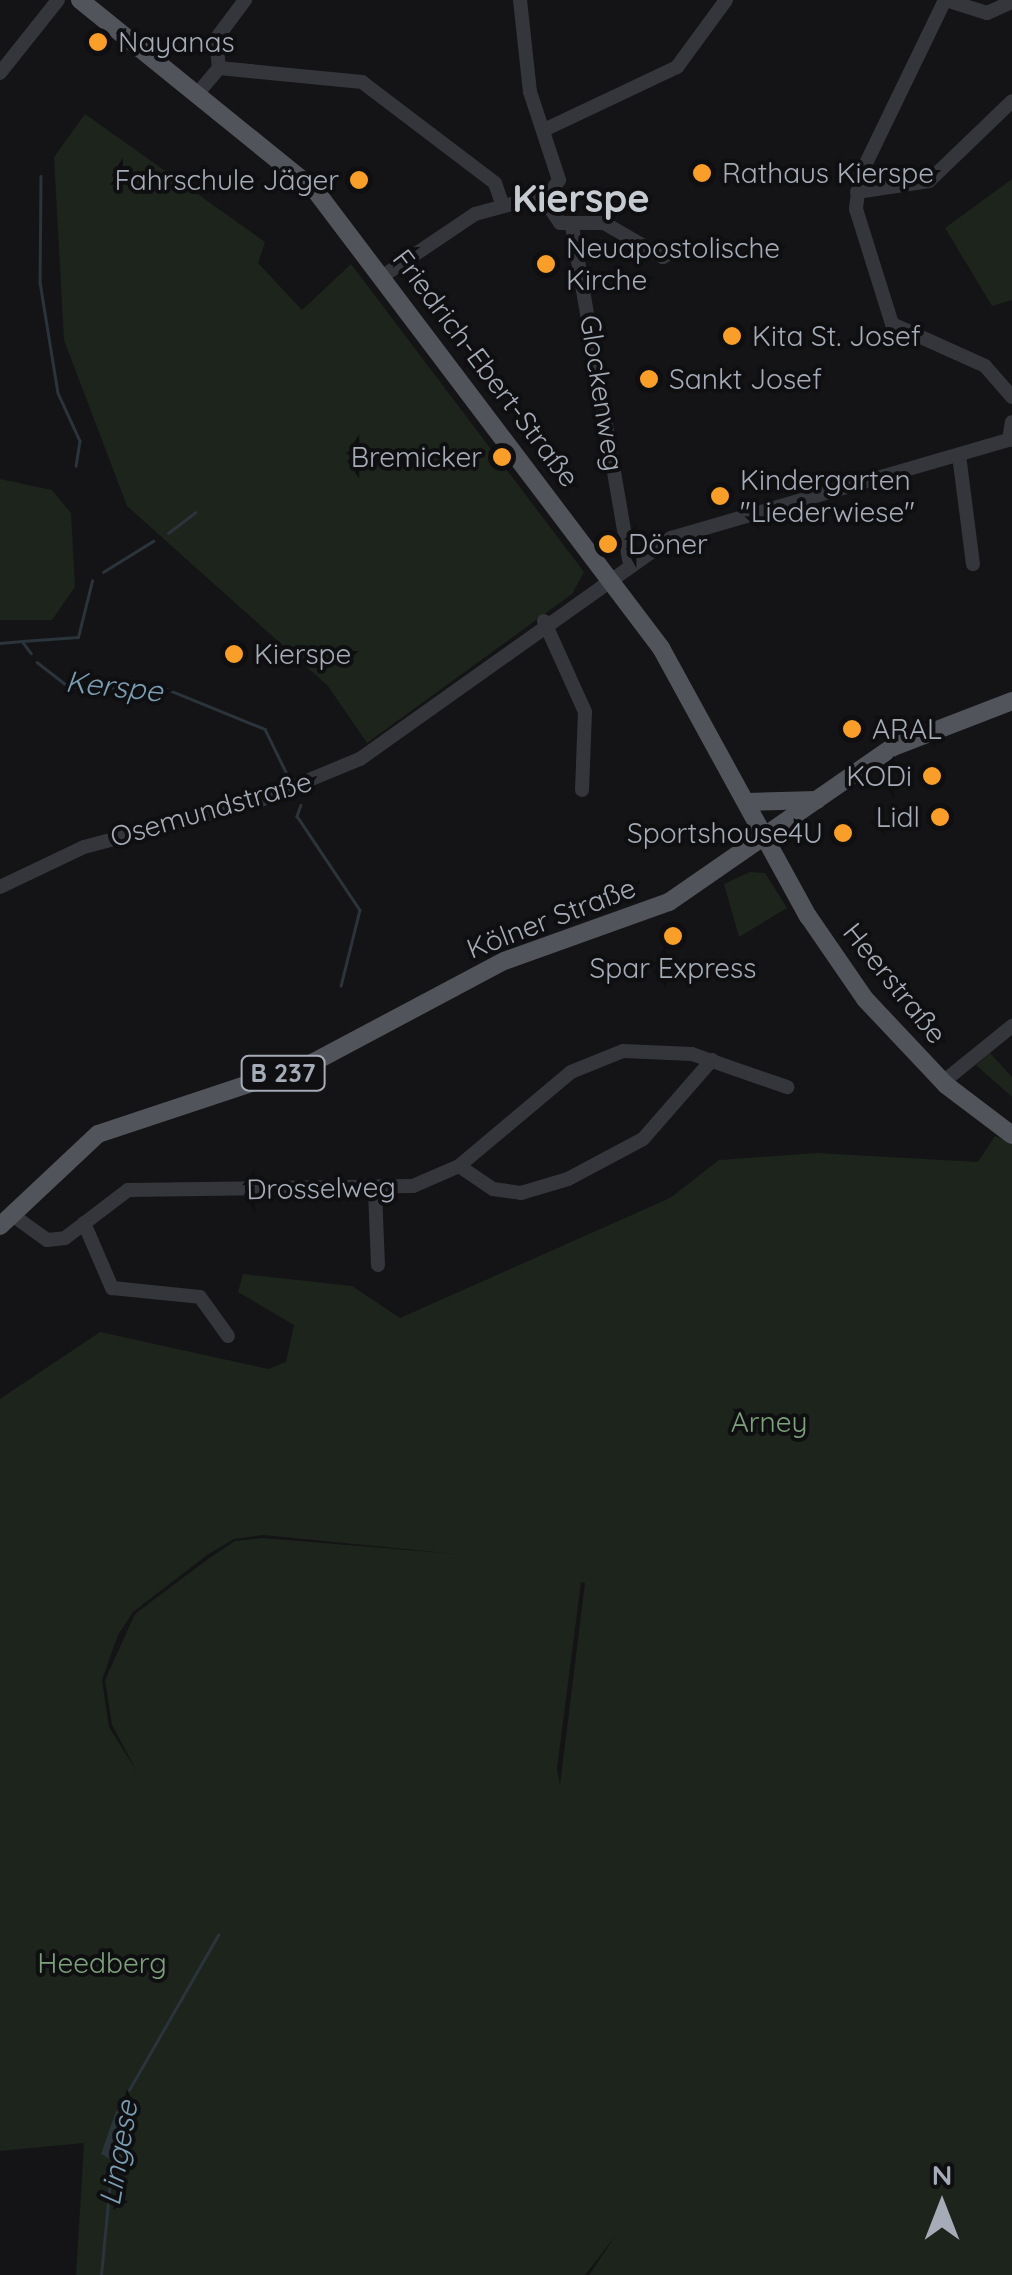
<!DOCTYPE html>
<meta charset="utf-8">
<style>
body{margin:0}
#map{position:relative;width:1012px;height:2275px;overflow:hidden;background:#141416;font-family:Quicksand,sans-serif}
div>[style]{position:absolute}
.green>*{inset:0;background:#1c241c}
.water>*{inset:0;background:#2a343a}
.stream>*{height:2.5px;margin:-1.25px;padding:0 1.25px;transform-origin:1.25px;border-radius:1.25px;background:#2a343a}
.minor>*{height:14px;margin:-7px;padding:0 7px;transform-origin:7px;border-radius:7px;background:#35363b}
.major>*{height:18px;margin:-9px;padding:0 9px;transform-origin:9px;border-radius:9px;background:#51545a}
.dots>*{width:28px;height:28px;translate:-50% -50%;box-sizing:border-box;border:5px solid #0f0f11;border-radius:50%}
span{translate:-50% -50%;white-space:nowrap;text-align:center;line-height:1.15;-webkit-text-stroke:8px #0f0f11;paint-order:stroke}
.shield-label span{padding:2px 8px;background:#0f0f11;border:2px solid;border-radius:8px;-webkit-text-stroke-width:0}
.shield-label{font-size:25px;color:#a5acb7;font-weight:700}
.poi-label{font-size:28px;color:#a5acb7}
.left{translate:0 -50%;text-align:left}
.right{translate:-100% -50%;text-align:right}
.street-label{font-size:28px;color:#a5acb7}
.park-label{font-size:28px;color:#7da27b}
.water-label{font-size:30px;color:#7a9eb3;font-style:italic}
.district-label{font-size:38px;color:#c6cbd2;font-weight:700}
.north{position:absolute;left:892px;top:2155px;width:100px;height:100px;-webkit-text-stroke:8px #0f0f11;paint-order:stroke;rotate:0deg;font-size:28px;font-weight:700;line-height:40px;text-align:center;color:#a5acb7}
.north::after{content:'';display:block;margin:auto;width:35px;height:45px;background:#a5acb7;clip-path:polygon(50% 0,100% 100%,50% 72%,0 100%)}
</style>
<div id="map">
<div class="green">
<i style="clip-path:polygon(85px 114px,265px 242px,258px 263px,302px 310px,351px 264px,584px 572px,572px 594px,367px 743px,328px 686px,127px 506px,64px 340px,54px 157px)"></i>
<i style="clip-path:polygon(1012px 179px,1012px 300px,992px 306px,945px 228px)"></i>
<i style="clip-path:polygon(0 479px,52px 490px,71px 513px,75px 587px,52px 620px,0 620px)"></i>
<i style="clip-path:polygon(750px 872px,765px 873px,787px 908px,739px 937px,724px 884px)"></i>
<i style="clip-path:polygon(990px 1053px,1012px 1077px,1012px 1097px,976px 1065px)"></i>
<i style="clip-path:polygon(evenodd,995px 1136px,1012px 1143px,1012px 2275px,589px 2275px,617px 2234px,585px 2275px,76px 2275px,84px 2143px,0 2151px,0 1399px,100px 1332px,268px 1369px,286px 1362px,294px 1325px,238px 1292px,243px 1274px,352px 1286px,400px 1318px,670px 1198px,719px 1160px,816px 1153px,978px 1162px,995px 1136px,263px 1535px,456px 1554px,263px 1538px,235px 1541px,208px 1559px,135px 1614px,105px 1680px,112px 1725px,136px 1770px,109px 1727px,102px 1680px,118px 1635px,133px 1612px,207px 1555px,234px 1539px,263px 1535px,995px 1136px,581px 1582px,585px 1583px,560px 1785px,557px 1769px,581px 1582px)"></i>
</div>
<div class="water">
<i style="clip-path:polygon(116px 2111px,130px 2115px,133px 2137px,119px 2164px,101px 2154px)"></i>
</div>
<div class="stream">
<i style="left:41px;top:176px;width:106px;rotate:90.5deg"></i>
<i style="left:40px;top:282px;width:112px;rotate:80.8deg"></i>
<i style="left:58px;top:393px;width:53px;rotate:65.4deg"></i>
<i style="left:80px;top:441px;width:25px;rotate:99deg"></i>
<i style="left:168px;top:533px;width:34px;rotate:-37deg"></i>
<i style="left:103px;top:572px;width:59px;rotate:-31.8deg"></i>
<i style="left:22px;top:641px;width:56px;rotate:-4.1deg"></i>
<i style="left:78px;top:637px;width:58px;rotate:-76deg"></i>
<i style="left:0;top:643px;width:22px;rotate:-5deg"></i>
<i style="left:22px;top:641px;width:15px;rotate:53deg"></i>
<i style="left:37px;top:662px;width:41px;rotate:38deg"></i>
<i style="left:69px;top:687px;width:95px;rotate:0.6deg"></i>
<i style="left:164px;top:688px;width:109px;rotate:22.1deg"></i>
<i style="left:265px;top:729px;width:48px;rotate:64deg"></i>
<i style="left:301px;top:805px;width:12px;rotate:110deg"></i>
<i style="left:297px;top:816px;width:113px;rotate:56.2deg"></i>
<i style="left:360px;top:910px;width:78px;rotate:104deg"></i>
<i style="left:129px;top:2090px;width:179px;rotate:-60.1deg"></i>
<i style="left:101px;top:2275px;width:115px;rotate:-84.5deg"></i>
</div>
<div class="minor">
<i style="left:945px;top:0;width:195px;rotate:115.8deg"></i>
<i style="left:860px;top:176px;width:33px;rotate:97deg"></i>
<i style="left:856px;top:209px;width:121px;rotate:72.6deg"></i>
<i style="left:892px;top:324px;width:102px;rotate:24.3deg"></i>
<i style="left:985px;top:366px;width:41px;rotate:48.9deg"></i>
<i style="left:946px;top:0;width:43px;rotate:17.6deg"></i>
<i style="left:987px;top:13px;width:27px;rotate:-24deg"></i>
<i style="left:219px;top:68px;width:29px;rotate:-96deg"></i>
<i style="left:216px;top:39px;width:49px;rotate:-53.4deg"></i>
<i style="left:0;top:73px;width:93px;rotate:-51.5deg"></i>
<i style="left:198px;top:93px;width:33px;rotate:-50deg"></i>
<i style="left:219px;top:68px;width:144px;rotate:5.6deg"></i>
<i style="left:362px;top:82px;width:167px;rotate:37.2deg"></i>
<i style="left:495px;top:183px;width:21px;rotate:71deg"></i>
<i style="left:546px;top:129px;width:145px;rotate:-25.3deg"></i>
<i style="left:677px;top:67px;width:83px;rotate:-53.8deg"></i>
<i style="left:857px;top:192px;width:73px;rotate:-8.7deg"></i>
<i style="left:929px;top:181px;width:115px;rotate:-43.9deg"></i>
<i style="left:542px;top:196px;width:32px;rotate:56deg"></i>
<i style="left:560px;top:223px;width:44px"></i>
<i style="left:604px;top:223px;width:68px;rotate:30deg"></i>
<i style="left:663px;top:257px;width:21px;rotate:-29deg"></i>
<i style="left:572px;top:226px;width:339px;rotate:80.3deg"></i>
<i style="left:383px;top:276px;width:111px;rotate:-34deg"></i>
<i style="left:475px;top:214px;width:77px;rotate:-15.1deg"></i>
<i style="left:549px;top:194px;width:17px;rotate:-54deg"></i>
<i style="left:559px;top:180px;width:93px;rotate:-108.2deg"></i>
<i style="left:530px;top:92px;width:93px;rotate:-96.2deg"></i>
<i style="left:1009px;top:440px;width:18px;rotate:-81deg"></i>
<i style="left:959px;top:455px;width:110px;rotate:82.7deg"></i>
<i style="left:544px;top:621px;width:100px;rotate:65.7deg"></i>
<i style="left:585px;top:712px;width:78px;rotate:92.2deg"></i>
<i style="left:0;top:887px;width:93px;rotate:-25.5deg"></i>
<i style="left:84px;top:847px;width:180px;rotate:-14.8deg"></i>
<i style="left:258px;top:801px;width:110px;rotate:-22.4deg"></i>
<i style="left:360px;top:759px;width:382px;rotate:-35.4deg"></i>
<i style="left:671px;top:538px;width:352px;rotate:-16.2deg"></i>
<i style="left:943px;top:1082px;width:89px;rotate:-39.1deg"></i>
<i style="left:459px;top:1166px;width:41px;rotate:34.1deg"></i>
<i style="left:493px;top:1189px;width:28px;rotate:8deg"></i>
<i style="left:521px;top:1193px;width:49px;rotate:-16.6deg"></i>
<i style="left:568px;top:1179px;width:85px;rotate:-28.1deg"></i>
<i style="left:643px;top:1139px;width:105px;rotate:-48.9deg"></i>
<i style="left:375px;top:1191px;width:74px;rotate:87.7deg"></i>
<i style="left:11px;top:1214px;width:44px;rotate:35.8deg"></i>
<i style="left:47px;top:1240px;width:18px;rotate:-6deg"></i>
<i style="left:65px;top:1238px;width:79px;rotate:-37.3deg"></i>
<i style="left:128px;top:1190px;width:285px;rotate:-0.8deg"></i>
<i style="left:413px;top:1186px;width:50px;rotate:-23.5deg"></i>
<i style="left:459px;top:1166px;width:146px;rotate:-40deg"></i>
<i style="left:571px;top:1072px;width:56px;rotate:-22deg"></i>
<i style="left:623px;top:1051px;width:69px;rotate:2.5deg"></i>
<i style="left:692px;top:1054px;width:101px;rotate:19.2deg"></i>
<i style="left:84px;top:1223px;width:71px;rotate:66.7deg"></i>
<i style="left:112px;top:1288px;width:88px;rotate:5.8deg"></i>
<i style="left:200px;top:1297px;width:48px;rotate:54.3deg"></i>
</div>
<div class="major">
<i style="left:80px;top:0;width:302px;rotate:39deg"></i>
<i style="left:315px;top:190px;width:574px;rotate:52.93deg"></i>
<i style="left:661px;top:648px;width:306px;rotate:61.3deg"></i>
<i style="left:808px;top:916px;width:101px;rotate:55.5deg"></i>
<i style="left:865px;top:999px;width:118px;rotate:46.7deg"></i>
<i style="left:946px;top:1085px;width:83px;rotate:37.1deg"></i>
<i style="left:747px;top:802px;width:70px;rotate:-1.6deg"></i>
<i style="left:0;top:1226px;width:134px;rotate:-43.2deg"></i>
<i style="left:98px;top:1134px;width:225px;rotate:-18.4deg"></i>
<i style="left:312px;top:1063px;width:217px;rotate:-28deg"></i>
<i style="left:504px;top:961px;width:175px;rotate:-19.7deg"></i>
<i style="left:669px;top:902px;width:272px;rotate:-34.7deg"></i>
<i style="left:893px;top:747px;width:128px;rotate:-21.1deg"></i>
</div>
<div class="dots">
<i style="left:98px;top:42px;background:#f89e29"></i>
<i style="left:702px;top:173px;background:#f89e29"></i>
<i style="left:359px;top:180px;background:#f89e29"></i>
<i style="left:546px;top:264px;background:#f89e29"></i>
<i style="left:732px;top:336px;background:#f89e29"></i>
<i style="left:649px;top:379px;background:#f89e29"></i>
<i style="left:502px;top:457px;background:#f89e29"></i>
<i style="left:720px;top:496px;background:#f89e29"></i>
<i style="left:608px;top:544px;background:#f89e29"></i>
<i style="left:234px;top:654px;background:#f89e29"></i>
<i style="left:852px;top:729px;background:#f89e29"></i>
<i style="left:932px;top:776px;background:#f89e29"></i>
<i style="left:940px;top:817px;background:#f89e29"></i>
<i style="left:843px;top:833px;background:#f89e29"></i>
<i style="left:673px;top:936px;background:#f89e29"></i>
</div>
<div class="shield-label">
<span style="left:283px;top:1073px">B 237</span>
</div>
<div class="poi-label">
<span class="left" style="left:118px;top:42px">Nayanas</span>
<span class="left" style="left:722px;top:173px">Rathaus Kierspe</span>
<span class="right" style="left:339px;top:180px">Fahrschule Jäger</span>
<span class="left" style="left:566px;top:264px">Neuapostolische<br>Kirche</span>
<span class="left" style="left:752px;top:336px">Kita St. Josef</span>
<span class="left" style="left:669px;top:379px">Sankt Josef</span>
<span class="right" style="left:482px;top:457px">Bremicker</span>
<span class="left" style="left:740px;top:496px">Kindergarten<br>"Liederwiese"</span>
<span class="left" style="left:628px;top:544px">Döner</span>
<span class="left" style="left:254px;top:654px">Kierspe</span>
<span class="left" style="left:872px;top:729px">ARAL</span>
<span class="right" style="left:912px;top:776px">KODi</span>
<span class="right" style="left:920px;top:817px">Lidl</span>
<span class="right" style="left:823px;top:833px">Sportshouse4U</span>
<span style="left:673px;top:968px">Spar Express</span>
</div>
<div class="street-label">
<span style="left:486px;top:368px;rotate:53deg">Friedrich-Ebert-Straße</span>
<span style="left:602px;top:393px;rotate:81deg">Glockenweg</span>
<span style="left:211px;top:809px;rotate:-16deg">Osemundstraße</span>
<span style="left:551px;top:918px;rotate:-21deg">Kölner Straße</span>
<span style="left:895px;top:983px;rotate:51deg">Heerstraße</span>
<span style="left:321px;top:1188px;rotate:-1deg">Drosselweg</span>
</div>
<div class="park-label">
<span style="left:769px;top:1422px">Arney</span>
<span style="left:102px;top:1963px">Heedberg</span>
</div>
<div class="water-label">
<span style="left:114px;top:686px;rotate:6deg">Kerspe</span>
<span style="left:118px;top:2153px;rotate:-80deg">Lingese</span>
</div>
<div class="district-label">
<span style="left:581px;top:199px">Kierspe</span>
</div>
<div class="north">N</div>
</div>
